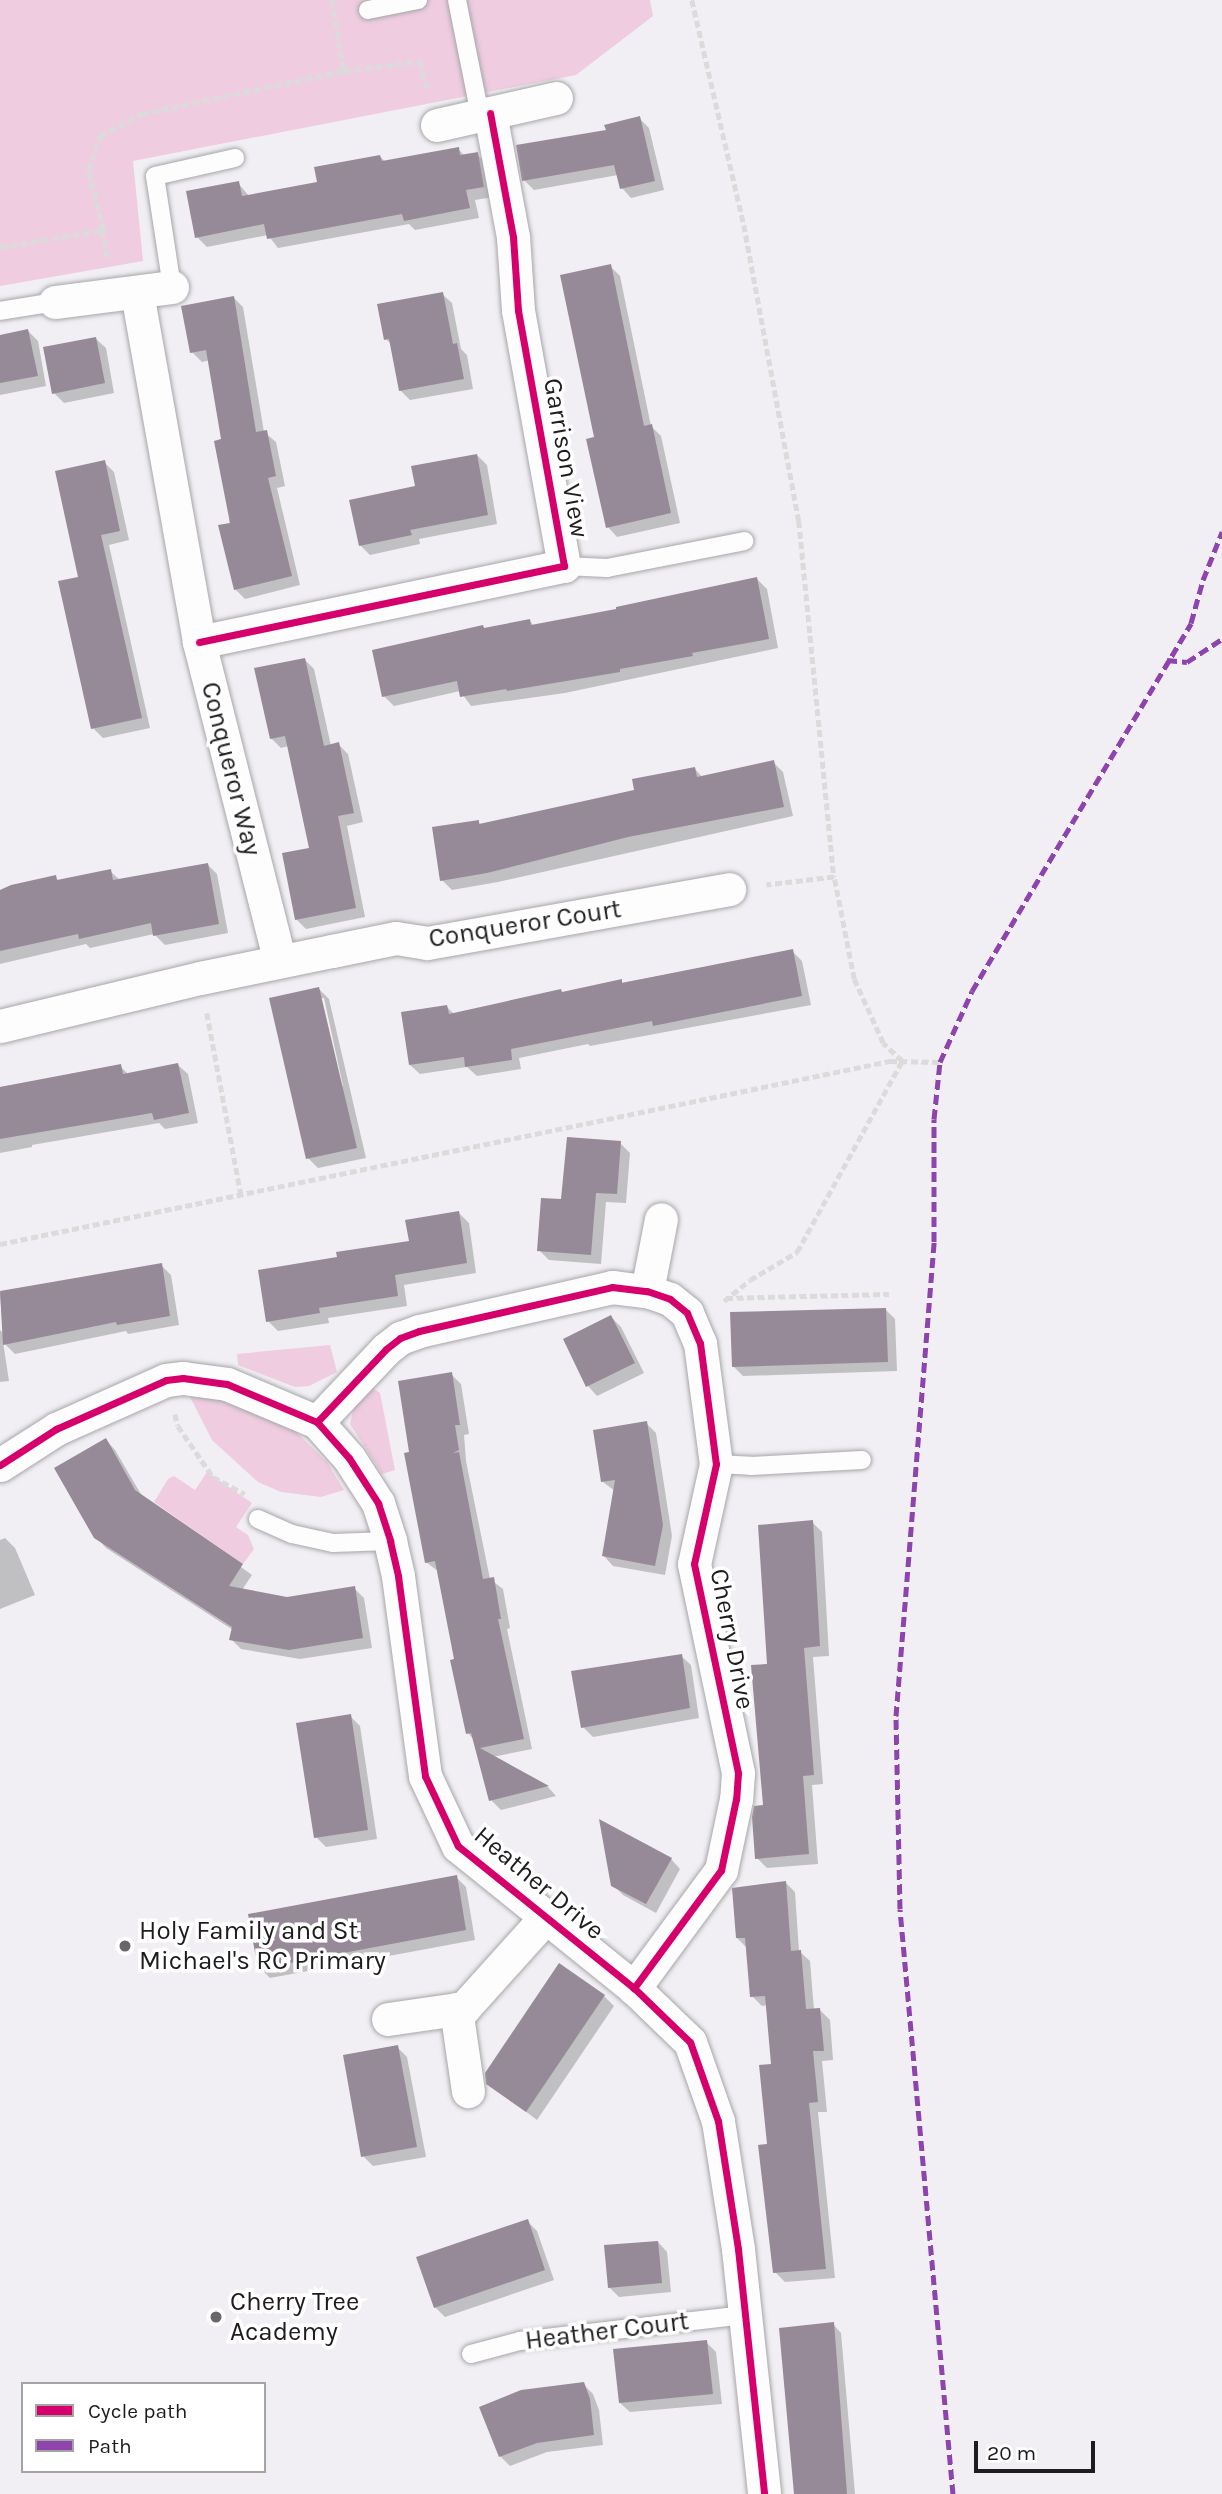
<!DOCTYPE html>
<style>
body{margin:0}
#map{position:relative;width:1222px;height:2494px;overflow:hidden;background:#f1eff3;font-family:Karla,sans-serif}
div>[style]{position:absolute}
.green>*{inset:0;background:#efcce0}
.shadow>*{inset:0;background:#0003}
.building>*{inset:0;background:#978a98}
.path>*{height:4.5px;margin-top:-2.25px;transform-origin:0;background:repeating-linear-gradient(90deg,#dbdbdb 0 7px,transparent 0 10.5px)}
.roads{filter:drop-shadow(0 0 2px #a7a6a9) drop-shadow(0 0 2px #a7a6a9)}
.service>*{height:18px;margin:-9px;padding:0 9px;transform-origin:9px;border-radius:9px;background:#fdfdfd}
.minor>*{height:33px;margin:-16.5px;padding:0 16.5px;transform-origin:16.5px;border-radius:16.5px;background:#fdfdfd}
.quiet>*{height:5px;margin-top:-2.5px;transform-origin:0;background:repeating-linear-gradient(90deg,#8e44ad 0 10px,transparent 0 15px)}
.cycleway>*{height:7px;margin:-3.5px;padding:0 3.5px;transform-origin:3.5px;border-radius:3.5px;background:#d6006c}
.dots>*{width:19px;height:19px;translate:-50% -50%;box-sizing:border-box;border:4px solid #fff;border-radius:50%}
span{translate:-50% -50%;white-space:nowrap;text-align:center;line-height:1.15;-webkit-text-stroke:7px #fff;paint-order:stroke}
.street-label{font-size:26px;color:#1e1c1f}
.poi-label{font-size:26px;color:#1e1c1f}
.left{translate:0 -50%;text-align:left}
.legend{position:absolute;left:21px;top:2382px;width:245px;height:91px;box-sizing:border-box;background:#fff;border:2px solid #a5a4a5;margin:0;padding:9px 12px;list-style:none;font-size:21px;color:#1e1c1f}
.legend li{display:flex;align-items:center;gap:14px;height:35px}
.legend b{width:35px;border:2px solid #a5a4a5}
.scale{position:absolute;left:974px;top:2441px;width:121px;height:32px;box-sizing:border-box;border:4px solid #1e1c1f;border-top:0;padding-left:9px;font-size:21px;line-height:24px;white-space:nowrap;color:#1e1c1f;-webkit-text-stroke:5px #fff;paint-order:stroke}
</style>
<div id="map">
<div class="green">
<i style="clip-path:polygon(0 0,650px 0,653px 16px,576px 75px,133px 161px,143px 261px,0 286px)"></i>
<i style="clip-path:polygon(330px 1345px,337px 1372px,309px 1386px,295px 1387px,238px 1365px,237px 1354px)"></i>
<i style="clip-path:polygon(371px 1387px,380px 1393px,395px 1470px,382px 1474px,350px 1424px,355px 1402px)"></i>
<i style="clip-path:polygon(190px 1397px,226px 1400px,293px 1429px,327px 1462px,344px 1490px,321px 1497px,281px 1492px,258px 1482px,212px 1440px)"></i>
<i style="clip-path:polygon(207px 1472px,252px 1503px,236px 1527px,248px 1535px,254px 1549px,243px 1564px,154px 1502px,168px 1479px,174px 1476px,195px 1490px)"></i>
</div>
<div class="shadow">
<i style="clip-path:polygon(639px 118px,649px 128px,664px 190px,631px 198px,622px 188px,618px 175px,534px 190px,524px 180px,608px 131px)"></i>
<i style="clip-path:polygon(458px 149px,465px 156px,477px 154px,487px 164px,493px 197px,475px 200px,479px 218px,415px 230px,409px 224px,278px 248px,268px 235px,207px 247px,197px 237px,238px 183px,249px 196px,319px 183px,380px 157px,386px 162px)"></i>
<i style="clip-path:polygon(610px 266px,620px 276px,651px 426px,661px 436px,680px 523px,617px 537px,608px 527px,596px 439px)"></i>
<i style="clip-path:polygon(442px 294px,452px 303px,461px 349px,467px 355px,473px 389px,410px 400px,400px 390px,392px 345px,386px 339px)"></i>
<i style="clip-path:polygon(234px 298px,243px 307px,264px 432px,276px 442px,285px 486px,277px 488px,300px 585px,245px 599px,235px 589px,223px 441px,210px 360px,202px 362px,192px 352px)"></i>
<i style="clip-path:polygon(28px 331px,38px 341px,46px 386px,0 395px,0 337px)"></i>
<i style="clip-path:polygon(96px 339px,106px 348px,114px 393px,64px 403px,54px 393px)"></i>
<i style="clip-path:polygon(477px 455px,487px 465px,497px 524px,419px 539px,420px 544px,370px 555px,360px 545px,417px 487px)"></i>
<i style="clip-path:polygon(104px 462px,114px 472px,129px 540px,109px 545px,150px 728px,103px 738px,93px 728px,80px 578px)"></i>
<i style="clip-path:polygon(757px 579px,767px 589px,778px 648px,565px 693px,471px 706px,460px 691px,394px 706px,384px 696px,486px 630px,530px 621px,534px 626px,618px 611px)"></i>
<i style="clip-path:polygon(305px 660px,314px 669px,331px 746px,338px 744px,348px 754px,363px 822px,347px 826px,365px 917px,306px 929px,296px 919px,311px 850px,289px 746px,281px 748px,271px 738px)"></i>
<i style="clip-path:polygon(773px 762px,783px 772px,793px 816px,498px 882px,452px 890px,442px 880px,478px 822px,482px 825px,636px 792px,695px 769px,703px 778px)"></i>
<i style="clip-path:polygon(207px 864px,217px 874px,228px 933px,165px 945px,154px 934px,90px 948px,86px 944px,0 964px,0 891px,55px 877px,60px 882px,110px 871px,120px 880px)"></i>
<i style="clip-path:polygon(792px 951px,802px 961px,811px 1005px,590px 1046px,588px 1044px,519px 1058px,521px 1069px,477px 1076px,467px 1067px,420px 1074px,410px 1065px,447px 1007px,454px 1014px)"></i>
<i style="clip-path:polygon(evenodd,319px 989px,329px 999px,366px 1158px,318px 1168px,308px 1158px,319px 989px,320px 998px,324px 998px,343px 1086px,339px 1087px,320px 998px)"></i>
<i style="clip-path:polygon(178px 1065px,188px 1074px,198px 1123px,165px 1129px,159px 1123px,32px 1145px,32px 1147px,0 1153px,0 1087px,120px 1066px,129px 1075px)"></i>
<i style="clip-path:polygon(620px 1143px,630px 1153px,626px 1203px,606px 1202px,601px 1264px,549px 1260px,539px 1250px,563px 1201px)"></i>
<i style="clip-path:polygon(459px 1213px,469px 1223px,476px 1273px,404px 1285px,407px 1306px,328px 1318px,329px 1323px,278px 1331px,268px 1321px,339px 1258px,411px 1243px)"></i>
<i style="clip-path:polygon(161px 1265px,171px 1275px,179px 1325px,128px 1334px,126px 1331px,15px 1354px,3px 1342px,9px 1381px,0 1382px,0 1330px,3px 1333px,0 1293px)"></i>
<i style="clip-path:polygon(886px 1310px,895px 1319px,897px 1371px,743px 1376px,733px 1366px)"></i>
<i style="clip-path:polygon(611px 1317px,621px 1327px,644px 1373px,597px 1396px,588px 1386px)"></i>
<i style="clip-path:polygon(451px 1374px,461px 1384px,469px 1434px,464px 1435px,466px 1461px,490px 1579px,503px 1589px,510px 1628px,507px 1629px,532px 1749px,492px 1757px,548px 1787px,556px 1796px,501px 1810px,491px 1800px,474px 1740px,468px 1733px,439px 1572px,426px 1562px,406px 1454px,411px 1454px)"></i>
<i style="clip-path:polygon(646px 1423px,656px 1433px,672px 1536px,665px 1575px,613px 1566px,604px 1556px,615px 1491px,603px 1482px)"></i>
<i style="clip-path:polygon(106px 1440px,115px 1450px,142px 1496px,252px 1575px,242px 1590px,287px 1599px,354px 1588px,364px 1598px,372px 1648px,300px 1659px,241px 1649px,231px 1639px,233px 1630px,106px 1548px,96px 1537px)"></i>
<i style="clip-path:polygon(812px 1522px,822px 1532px,829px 1656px,813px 1657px,823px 1784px,812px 1785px,818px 1864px,767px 1868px,757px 1858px,765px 1807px,769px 1665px)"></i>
<i style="clip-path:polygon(5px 1538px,15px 1548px,35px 1595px,0 1609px,0 1540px)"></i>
<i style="clip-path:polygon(681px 1656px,691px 1665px,699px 1718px,593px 1737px,583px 1727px)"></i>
<i style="clip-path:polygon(350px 1716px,360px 1726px,377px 1839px,326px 1847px,316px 1837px)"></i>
<i style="clip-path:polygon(671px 1859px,680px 1869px,656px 1913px,623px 1895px,613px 1885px)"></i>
<i style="clip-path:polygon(456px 1877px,466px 1887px,475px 1940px,270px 1978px,260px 1968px)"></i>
<i style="clip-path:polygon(785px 1882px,795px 1892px,799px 1951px,810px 1961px,814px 2010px,820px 2010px,830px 2020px,833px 2060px,822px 2061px,827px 2112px,818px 2112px,835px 2278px,785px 2282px,775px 2272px,769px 2145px,773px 2065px,767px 2005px,762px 2006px,752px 1996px,747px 1948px,737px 1938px)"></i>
<i style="clip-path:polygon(604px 1996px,614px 2006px,537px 2120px,488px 2083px)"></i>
<i style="clip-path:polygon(397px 2047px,407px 2057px,426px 2157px,373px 2166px,363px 2156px)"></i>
<i style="clip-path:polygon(527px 2221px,537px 2231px,554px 2280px,445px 2317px,435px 2307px)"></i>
<i style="clip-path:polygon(658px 2242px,667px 2252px,671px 2292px,619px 2297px,609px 2287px)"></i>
<i style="clip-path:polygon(832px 2323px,841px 2333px,855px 2494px,794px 2494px)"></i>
<i style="clip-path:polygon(706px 2342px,716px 2352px,722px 2404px,630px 2412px,620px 2403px)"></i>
<i style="clip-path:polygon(583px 2384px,593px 2394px,599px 2410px,603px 2445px,547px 2452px,510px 2466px,500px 2456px)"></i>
</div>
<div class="building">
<i style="clip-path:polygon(640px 116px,655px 181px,620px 189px,614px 165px,522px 181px,516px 145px,606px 130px,604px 125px)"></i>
<i style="clip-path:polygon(459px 147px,460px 155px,478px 152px,484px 187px,466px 190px,470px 208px,404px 221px,402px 214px,267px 239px,264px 224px,195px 238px,186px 191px,239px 181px,242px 196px,317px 182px,314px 167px,380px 155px,382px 161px)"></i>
<i style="clip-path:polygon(611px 264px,644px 426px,652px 424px,671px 513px,606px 528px,586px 439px,594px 437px,560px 275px)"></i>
<i style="clip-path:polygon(443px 292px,453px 344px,457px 343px,464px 379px,399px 391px,389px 339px,384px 340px,377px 304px)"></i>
<i style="clip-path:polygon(234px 296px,256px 432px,267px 430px,276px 476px,268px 478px,292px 576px,234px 590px,218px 525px,230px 523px,214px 441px,221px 439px,206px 350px,190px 353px,181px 306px)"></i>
<i style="clip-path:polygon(28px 329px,38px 376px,0 383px,0 335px)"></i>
<i style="clip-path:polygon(96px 337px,105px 383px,52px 394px,43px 347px)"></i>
<i style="clip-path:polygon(477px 454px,488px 515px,410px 530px,412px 535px,359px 546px,349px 500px,415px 486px,411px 466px)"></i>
<i style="clip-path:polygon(105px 460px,120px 531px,101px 535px,142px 718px,91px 729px,58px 581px,78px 577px,55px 471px)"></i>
<i style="clip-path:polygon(757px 577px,769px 639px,692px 653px,693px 656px,620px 669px,620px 672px,507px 691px,506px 689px,460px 697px,457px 681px,382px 697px,372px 650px,483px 625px,484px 628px,530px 619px,531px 625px,616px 609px,616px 607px)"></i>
<i style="clip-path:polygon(305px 658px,324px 746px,339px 742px,354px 813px,338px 816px,356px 908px,295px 920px,282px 853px,309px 848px,285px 736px,270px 739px,254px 668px)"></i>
<i style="clip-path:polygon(774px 760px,784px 807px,628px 837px,487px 873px,440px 881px,432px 827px,479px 820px,479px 824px,634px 790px,632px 779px,695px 767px,697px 777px)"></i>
<i style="clip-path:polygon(208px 863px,219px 924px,153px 936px,151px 923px,79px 939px,78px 934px,0 951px,0 890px,11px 885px,56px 875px,57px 880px,111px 869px,113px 880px)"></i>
<i style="clip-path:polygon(793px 949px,802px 996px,653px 1026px,652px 1021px,511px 1049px,512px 1060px,465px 1067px,464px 1057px,409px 1065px,401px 1012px,447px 1005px,449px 1014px,561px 989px,562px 992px,622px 979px,622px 983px)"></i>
<i style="clip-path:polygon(319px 987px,357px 1148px,306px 1159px,269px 998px)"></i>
<i style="clip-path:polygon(178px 1063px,189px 1113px,154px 1120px,152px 1113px,0 1139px,0 1087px,121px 1064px,123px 1074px)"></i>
<i style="clip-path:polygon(567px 1137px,621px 1141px,617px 1194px,596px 1193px,591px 1255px,537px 1251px,541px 1198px,561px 1199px)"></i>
<i style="clip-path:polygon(459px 1211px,467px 1263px,395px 1275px,398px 1296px,319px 1308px,320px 1313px,266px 1322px,258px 1270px,337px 1257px,336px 1252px,409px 1241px,405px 1220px)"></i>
<i style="clip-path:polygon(162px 1263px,170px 1316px,117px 1325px,116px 1322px,3px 1345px,0 1291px)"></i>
<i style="clip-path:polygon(886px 1308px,888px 1362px,732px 1367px,730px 1312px)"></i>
<i style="clip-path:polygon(611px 1315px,635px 1363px,586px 1387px,563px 1339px)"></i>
<i style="clip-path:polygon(452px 1372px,460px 1425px,455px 1425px,459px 1450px,453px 1453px,459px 1452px,483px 1579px,494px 1577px,501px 1619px,498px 1619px,524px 1739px,480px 1748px,549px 1786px,489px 1801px,471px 1733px,466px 1734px,450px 1660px,454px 1659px,435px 1561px,425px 1563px,404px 1453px,409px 1452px,398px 1381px)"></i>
<i style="clip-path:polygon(647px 1421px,663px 1525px,655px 1566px,602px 1556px,615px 1480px,601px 1482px,593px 1430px)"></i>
<i style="clip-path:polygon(106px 1438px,135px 1490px,243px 1564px,229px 1586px,287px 1597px,355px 1586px,363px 1638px,289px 1650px,229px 1640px,232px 1627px,94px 1538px,54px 1468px)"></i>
<i style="clip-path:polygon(813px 1520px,820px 1646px,804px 1648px,814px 1775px,803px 1776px,809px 1854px,755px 1859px,752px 1817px,754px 1806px,763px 1805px,751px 1665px,767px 1664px,758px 1525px)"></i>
<i style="clip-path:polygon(682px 1654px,690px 1708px,581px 1728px,571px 1671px)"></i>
<i style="clip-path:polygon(351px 1714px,368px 1830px,314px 1838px,296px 1723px)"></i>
<i style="clip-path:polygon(599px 1819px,672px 1858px,646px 1904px,611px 1886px)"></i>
<i style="clip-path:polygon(457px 1875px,466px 1930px,258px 1969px,248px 1914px)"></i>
<i style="clip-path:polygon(786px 1881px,791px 1951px,801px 1950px,806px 2009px,820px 2008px,824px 2051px,813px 2051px,818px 2102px,809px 2103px,826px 2269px,773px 2273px,758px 2145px,767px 2144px,759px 2065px,771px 2064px,765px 1996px,750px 1997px,745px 1938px,736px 1938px,732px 1888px)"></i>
<i style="clip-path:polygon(559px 1963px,605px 1995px,526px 2112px,486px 2084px,485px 2073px)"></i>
<i style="clip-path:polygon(398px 2045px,417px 2147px,361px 2157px,343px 2055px)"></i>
<i style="clip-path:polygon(528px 2219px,545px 2270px,434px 2308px,416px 2257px)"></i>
<i style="clip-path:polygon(658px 2241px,662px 2283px,608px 2288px,604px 2245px)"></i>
<i style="clip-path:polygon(834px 2322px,847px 2494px,794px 2494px,779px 2328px)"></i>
<i style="clip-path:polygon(707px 2340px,713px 2394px,619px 2403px,613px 2349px)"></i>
<i style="clip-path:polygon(584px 2382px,590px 2399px,594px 2435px,537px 2443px,499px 2457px,479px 2407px,521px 2390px)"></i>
</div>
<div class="path">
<i style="left:332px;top:0;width:72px;rotate:80.4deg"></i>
<i style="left:692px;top:0;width:231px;rotate:77deg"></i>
<i style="left:744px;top:225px;width:301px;rotate:79.5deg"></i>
<i style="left:799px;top:521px;width:358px;rotate:84.4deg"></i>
<i style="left:103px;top:230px;width:30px;rotate:81deg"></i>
<i style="left:0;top:247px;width:104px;rotate:-9.4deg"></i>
<i style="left:103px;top:230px;width:62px;rotate:-104deg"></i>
<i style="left:88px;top:170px;width:36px;rotate:-71deg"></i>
<i style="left:100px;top:136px;width:47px;rotate:-28.2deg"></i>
<i style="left:141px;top:114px;width:208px;rotate:-12deg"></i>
<i style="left:344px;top:71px;width:77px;rotate:-7.5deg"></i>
<i style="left:420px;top:61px;width:30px;rotate:75deg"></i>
<i style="left:207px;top:1013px;width:185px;rotate:79.4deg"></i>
<i style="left:0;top:1244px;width:909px;rotate:-11.62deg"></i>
<i style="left:890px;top:1061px;width:50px;rotate:1.1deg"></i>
<i style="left:726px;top:1298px;width:163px;rotate:-1.4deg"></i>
<i style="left:724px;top:1301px;width:33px;rotate:-39deg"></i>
<i style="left:750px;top:1280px;width:55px;rotate:-30.8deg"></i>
<i style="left:797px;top:1252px;width:218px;rotate:-61.2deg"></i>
<i style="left:902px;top:1061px;width:26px;rotate:-137deg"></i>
<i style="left:883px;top:1043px;width:70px;rotate:-114.4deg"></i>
<i style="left:854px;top:979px;width:104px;rotate:-101.1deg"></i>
<i style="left:834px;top:877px;width:68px;rotate:173.3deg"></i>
<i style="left:175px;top:1414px;width:12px;rotate:76deg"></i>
<i style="left:178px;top:1426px;width:62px;rotate:55.5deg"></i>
<i style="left:213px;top:1477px;width:36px;rotate:28deg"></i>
</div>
<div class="roads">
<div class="service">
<i style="left:457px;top:0;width:117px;rotate:78.7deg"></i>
<i style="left:368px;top:10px;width:51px;rotate:-11.3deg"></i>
<i style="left:172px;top:287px;width:112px;rotate:-98.7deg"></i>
<i style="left:155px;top:176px;width:82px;rotate:-12.7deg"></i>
<i style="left:0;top:311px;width:56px;rotate:-9.3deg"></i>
<i style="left:564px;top:566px;width:43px;rotate:2.7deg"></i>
<i style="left:607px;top:568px;width:140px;rotate:-11.1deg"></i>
<i style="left:716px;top:1464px;width:35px;rotate:3deg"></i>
<i style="left:751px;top:1466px;width:111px;rotate:-3.1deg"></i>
<i style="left:258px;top:1519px;width:37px;rotate:24deg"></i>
<i style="left:292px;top:1534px;width:42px;rotate:12.4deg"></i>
<i style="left:333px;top:1543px;width:57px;rotate:-2deg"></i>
<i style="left:471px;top:2354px;width:51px;rotate:-14.9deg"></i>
<i style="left:520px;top:2341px;width:226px;rotate:-6.6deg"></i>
</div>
<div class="minor">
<i style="left:437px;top:125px;width:122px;rotate:-12.8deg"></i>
<i style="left:137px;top:293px;width:354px;rotate:79.9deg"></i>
<i style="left:199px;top:642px;width:329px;rotate:75.8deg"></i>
<i style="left:55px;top:302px;width:118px;rotate:-7.3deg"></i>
<i style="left:199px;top:642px;width:373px;rotate:-11.8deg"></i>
<i style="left:564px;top:566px;width:260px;rotate:-100.2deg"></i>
<i style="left:518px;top:310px;width:73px;rotate:-93.9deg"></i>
<i style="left:513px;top:237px;width:126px;rotate:-100.5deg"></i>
<i style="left:0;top:1026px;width:206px;rotate:-13.5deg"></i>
<i style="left:200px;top:978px;width:135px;rotate:-11.6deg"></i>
<i style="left:332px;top:951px;width:65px;rotate:-11.5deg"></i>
<i style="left:396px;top:938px;width:31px;rotate:9deg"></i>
<i style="left:427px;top:943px;width:307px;rotate:-10.1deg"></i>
<i style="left:647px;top:1291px;width:73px;rotate:-79deg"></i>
<i style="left:317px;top:1422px;width:100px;rotate:-46.6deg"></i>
<i style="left:386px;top:1349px;width:18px;rotate:-38deg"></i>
<i style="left:400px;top:1338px;width:20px;rotate:-20deg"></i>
<i style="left:419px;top:1331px;width:198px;rotate:-12.8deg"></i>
<i style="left:612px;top:1287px;width:35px;rotate:7deg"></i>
<i style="left:647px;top:1291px;width:24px;rotate:19deg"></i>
<i style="left:670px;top:1299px;width:22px;rotate:39deg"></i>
<i style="left:687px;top:1313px;width:33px;rotate:67deg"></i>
<i style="left:700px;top:1343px;width:122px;rotate:82.5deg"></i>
<i style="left:716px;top:1464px;width:102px;rotate:102.4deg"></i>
<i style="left:694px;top:1564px;width:214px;rotate:78.1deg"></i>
<i style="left:738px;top:1773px;width:26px;rotate:94deg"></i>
<i style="left:736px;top:1799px;width:73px;rotate:101.9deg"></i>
<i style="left:721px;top:1870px;width:147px;rotate:126.4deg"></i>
<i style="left:0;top:1465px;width:67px;rotate:-32.7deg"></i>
<i style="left:56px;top:1429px;width:120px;rotate:-24deg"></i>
<i style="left:166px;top:1380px;width:17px;rotate:-7deg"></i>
<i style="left:183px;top:1378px;width:44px;rotate:7.8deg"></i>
<i style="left:227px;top:1384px;width:98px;rotate:22.9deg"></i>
<i style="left:317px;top:1422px;width:48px;rotate:48.4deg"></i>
<i style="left:349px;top:1458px;width:54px;rotate:57.2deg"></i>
<i style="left:378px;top:1503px;width:40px;rotate:72deg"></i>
<i style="left:390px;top:1541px;width:36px;rotate:77deg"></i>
<i style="left:398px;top:1576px;width:202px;rotate:82.3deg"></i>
<i style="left:425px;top:1776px;width:77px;rotate:64.8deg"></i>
<i style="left:458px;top:1846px;width:226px;rotate:38.9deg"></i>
<i style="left:634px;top:1988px;width:78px;rotate:44deg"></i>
<i style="left:690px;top:2042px;width:84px;rotate:70.5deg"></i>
<i style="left:718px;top:2121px;width:130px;rotate:81.1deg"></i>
<i style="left:738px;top:2249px;width:246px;rotate:83.9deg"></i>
<i style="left:456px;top:2009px;width:83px;rotate:81.7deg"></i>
<i style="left:388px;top:2019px;width:77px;rotate:-8.2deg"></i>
<i style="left:464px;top:2008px;width:120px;rotate:-48deg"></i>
</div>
</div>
<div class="quiet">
<i style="left:1167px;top:660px;width:20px;rotate:6deg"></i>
<i style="left:1187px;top:662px;width:42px;rotate:-33.3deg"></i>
<i style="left:953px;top:2494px;width:587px;rotate:-95.18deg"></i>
<i style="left:900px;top:1909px;width:193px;rotate:-91.2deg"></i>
<i style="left:896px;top:1716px;width:476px;rotate:-85.4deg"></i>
<i style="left:934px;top:1242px;width:123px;rotate:-90deg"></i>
<i style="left:934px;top:1119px;width:57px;rotate:-84deg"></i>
<i style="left:940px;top:1062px;width:78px;rotate:-65.7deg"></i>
<i style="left:972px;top:991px;width:428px;rotate:-59.2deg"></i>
<i style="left:1191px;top:623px;width:45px;rotate:-74.4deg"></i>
<i style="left:1203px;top:580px;width:52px;rotate:-68.4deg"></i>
</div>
<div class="cycleway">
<i style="left:199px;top:642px;width:373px;rotate:-11.8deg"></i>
<i style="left:564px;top:566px;width:260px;rotate:-100.2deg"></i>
<i style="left:518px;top:310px;width:73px;rotate:-93.9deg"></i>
<i style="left:513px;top:237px;width:126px;rotate:-100.5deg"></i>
<i style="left:317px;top:1422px;width:100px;rotate:-46.6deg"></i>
<i style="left:386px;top:1349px;width:18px;rotate:-38deg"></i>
<i style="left:400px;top:1338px;width:20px;rotate:-20deg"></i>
<i style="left:419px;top:1331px;width:198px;rotate:-12.8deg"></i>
<i style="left:612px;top:1287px;width:35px;rotate:7deg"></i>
<i style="left:647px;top:1291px;width:24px;rotate:19deg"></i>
<i style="left:670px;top:1299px;width:22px;rotate:39deg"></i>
<i style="left:687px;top:1313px;width:33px;rotate:67deg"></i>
<i style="left:700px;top:1343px;width:122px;rotate:82.5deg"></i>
<i style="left:716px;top:1464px;width:102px;rotate:102.4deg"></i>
<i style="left:694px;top:1564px;width:214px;rotate:78.1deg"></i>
<i style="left:738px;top:1773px;width:26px;rotate:94deg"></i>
<i style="left:736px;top:1799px;width:73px;rotate:101.9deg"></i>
<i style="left:721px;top:1870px;width:147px;rotate:126.4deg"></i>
<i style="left:0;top:1465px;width:67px;rotate:-32.7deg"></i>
<i style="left:56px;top:1429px;width:120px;rotate:-24deg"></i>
<i style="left:166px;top:1380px;width:17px;rotate:-7deg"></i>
<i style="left:183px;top:1378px;width:44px;rotate:7.8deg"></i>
<i style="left:227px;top:1384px;width:98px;rotate:22.9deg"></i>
<i style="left:317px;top:1422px;width:48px;rotate:48.4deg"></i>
<i style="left:349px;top:1458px;width:54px;rotate:57.2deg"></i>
<i style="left:378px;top:1503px;width:40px;rotate:72deg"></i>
<i style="left:390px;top:1541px;width:36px;rotate:77deg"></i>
<i style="left:398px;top:1576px;width:202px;rotate:82.3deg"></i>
<i style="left:425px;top:1776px;width:77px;rotate:64.8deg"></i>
<i style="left:458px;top:1846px;width:226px;rotate:38.9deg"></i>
<i style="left:634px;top:1988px;width:78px;rotate:44deg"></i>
<i style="left:690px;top:2042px;width:84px;rotate:70.5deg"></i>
<i style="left:718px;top:2121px;width:130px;rotate:81.1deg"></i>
<i style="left:738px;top:2249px;width:246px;rotate:83.9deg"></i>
</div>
<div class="dots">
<i style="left:125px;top:1946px;background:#686669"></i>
<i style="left:216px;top:2317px;background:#686669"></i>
</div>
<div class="street-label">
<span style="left:566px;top:458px;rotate:80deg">Garrison View</span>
<span style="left:231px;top:769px;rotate:76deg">Conqueror Way</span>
<span style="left:525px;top:924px;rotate:-9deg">Conqueror Court</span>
<span style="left:732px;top:1639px;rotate:79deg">Cherry Drive</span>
<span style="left:539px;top:1883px;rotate:40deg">Heather Drive</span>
<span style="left:607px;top:2331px;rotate:-7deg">Heather Court</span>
</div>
<div class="poi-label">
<span class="left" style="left:139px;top:1946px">Holy Family and St<br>Michael's RC Primary</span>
<span class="left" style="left:230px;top:2317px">Cherry Tree<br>Academy</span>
</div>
<ul class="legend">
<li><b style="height:9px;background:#d6006c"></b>Cycle path</li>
<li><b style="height:9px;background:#8e44ad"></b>Path</li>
</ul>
<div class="scale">20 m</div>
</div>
